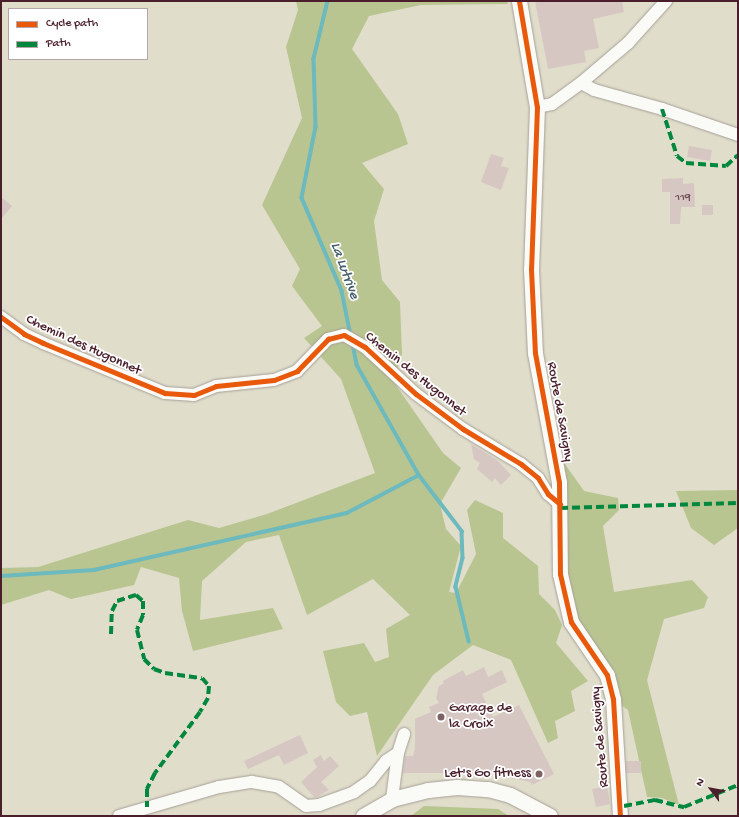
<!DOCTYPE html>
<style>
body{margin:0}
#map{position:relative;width:739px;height:817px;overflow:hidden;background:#e0ddcb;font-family:"Gochi Hand",sans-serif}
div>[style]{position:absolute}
.forest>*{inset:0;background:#b9c591}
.stream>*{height:3.5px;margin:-1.75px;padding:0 1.75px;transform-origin:1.75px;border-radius:1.75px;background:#6cb9be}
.building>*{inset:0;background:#d7c7c3}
.roads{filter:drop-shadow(0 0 1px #a69f96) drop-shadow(0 0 1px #a69f96)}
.minor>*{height:12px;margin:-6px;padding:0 6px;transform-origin:6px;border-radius:6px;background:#fafaf7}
.tertiary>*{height:15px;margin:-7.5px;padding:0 7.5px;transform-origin:7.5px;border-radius:7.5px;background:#fafaf7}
.quiet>*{height:4px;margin-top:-2px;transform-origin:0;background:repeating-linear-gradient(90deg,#00873e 0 8px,transparent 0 12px)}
.cycleway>*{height:5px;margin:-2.5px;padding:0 2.5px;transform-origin:2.5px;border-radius:2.5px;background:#e8590c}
.dots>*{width:11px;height:11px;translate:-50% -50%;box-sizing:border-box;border:2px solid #fff;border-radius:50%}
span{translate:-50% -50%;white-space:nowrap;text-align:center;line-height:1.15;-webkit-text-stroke:3.5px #fff;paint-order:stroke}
.number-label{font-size:12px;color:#6d4951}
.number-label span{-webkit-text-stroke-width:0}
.street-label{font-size:14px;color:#4a1f2b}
.poi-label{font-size:14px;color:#4a1f2b}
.left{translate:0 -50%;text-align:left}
.right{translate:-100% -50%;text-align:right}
.water-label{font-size:15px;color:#435e6a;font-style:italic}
.frame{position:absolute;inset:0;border:2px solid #4a1f2b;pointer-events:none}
.legend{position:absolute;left:8px;top:8px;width:140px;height:52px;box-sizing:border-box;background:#fff;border:1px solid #b7a5aa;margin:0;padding:5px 7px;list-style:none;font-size:12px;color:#4a1f2b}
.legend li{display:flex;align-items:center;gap:8px;height:20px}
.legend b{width:20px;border:1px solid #b7a5aa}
.north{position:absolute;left:691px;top:769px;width:40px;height:40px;-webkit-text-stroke:3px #fff;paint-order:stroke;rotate:302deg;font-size:11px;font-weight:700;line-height:16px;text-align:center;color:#4a1f2b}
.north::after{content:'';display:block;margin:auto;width:14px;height:18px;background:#4a1f2b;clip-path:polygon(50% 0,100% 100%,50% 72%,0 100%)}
</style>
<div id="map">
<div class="forest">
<i style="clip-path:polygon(296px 1px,507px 1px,508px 4px,421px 5px,369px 16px,352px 49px,398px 114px,408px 144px,362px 163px,384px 189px,374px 221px,382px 280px,400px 302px,402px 354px,393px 381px,443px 453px,461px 468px,440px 504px,446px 529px,461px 546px,449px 592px,456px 593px,476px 554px,467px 510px,475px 500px,503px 513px,503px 538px,538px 566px,539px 594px,555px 610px,562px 625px,556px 643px,588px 681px,571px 691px,575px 711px,555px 721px,558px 738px,548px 743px,511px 660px,473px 645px,433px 675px,377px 756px,367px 712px,350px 716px,336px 702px,323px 651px,364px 643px,375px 662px,389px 657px,386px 629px,410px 615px,373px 579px,307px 615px,279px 535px,246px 542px,202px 581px,200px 620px,273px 608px,283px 629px,193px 651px,182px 611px,179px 578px,141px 567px,134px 585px,71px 599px,49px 590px,1px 605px,1px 568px,38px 567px,188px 520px,219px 528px,267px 514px,375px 473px,341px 379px,304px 338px,322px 326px,292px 286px,300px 269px,262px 205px,302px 118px,286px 47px,298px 10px)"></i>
<i style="clip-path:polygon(562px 460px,584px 491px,618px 498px,619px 510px,603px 526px,614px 592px,692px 580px,708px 597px,704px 608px,664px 619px,647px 680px,679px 805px,662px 798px,647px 797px,628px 710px,621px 705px,575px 619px,563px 563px,567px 494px)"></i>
<i style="clip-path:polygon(738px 490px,738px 528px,714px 545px,691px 528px,676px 491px)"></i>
<i style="clip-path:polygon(424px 806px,498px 809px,509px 816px,411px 816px)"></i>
</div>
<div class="stream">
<i style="left:328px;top:1px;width:60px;rotate:103.6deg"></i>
<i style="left:314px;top:59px;width:68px;rotate:88.3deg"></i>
<i style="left:316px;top:127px;width:72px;rotate:101.2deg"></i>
<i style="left:302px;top:198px;width:101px;rotate:66.7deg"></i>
<i style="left:342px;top:291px;width:46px;rotate:78.7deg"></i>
<i style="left:353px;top:344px;width:21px;rotate:79deg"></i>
<i style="left:357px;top:365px;width:126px;rotate:60.6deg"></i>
<i style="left:419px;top:475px;width:71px;rotate:52.5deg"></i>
<i style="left:462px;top:531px;width:27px;rotate:88deg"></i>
<i style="left:463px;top:558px;width:30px;rotate:104deg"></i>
<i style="left:456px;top:587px;width:56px;rotate:76.5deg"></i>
<i style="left:1px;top:576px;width:93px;rotate:-3.7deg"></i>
<i style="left:94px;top:570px;width:259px;rotate:-12.7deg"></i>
<i style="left:347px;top:513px;width:81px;rotate:-27.8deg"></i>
</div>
<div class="building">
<i style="clip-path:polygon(535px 1px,622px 1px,624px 12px,593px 19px,599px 48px,584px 51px,586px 62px,548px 69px)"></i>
<i style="clip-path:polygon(689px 146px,712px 150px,710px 161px,687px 157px)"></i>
<i style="clip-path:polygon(491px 154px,504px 158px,501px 166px,509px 168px,501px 190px,481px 182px)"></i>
<i style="clip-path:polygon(683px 178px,683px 184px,694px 183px,695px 207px,681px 207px,680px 224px,670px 224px,670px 192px,662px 192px,662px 179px)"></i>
<i style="clip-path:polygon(1px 197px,12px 206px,1px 219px)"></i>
<i style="clip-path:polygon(702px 205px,713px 205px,713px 215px,702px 215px)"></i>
<i style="clip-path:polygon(471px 444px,497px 460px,511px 475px,501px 485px,495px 478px,492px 482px,477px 469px,480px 463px,474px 459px)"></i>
<i style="clip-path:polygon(484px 667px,488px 677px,502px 670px,507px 682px,482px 694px,493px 717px,519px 705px,554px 774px,532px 785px,530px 782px,511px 778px,511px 774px,476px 771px,476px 773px,403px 773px,405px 756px,413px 756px,415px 748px,415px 719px,431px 712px,429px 707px,439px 703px,436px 698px,439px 686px,444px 683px,443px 681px,463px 670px,466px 676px)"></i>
<i style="clip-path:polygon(300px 735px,308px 753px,284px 765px,279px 755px,248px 769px,244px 761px)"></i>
<i style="clip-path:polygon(321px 755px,324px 761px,330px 756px,339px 766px,321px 782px,329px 790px,315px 798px,301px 782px,317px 767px,313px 760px)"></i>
<i style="clip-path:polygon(626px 761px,641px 761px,641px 773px,626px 773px)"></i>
<i style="clip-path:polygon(607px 786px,610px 804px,596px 807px,592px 789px)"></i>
</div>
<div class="roads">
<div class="minor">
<i style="left:581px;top:83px;width:15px;rotate:28deg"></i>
<i style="left:594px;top:90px;width:71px;rotate:15.6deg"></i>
<i style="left:662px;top:109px;width:80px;rotate:18.9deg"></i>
<i style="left:537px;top:107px;width:15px;rotate:-11deg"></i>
<i style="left:552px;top:104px;width:36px;rotate:-36deg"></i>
<i style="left:581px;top:83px;width:62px;rotate:-40.4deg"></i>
<i style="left:628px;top:43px;width:57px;rotate:-47.9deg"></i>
<i style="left:1px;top:317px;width:29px;rotate:36deg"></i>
<i style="left:24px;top:334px;width:21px;rotate:25deg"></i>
<i style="left:43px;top:343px;width:132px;rotate:22.3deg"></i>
<i style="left:165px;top:393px;width:29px;rotate:4deg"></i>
<i style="left:194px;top:395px;width:24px;rotate:-22deg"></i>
<i style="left:216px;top:386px;width:58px;rotate:-5.9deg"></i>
<i style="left:274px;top:380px;width:25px;rotate:-21deg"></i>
<i style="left:297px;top:371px;width:45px;rotate:-45.9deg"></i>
<i style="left:328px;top:339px;width:16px;rotate:-14deg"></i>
<i style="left:344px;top:335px;width:24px;rotate:30deg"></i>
<i style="left:365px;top:347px;width:69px;rotate:42.7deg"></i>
<i style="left:416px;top:394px;width:59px;rotate:36.7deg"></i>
<i style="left:463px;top:429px;width:68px;rotate:31.1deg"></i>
<i style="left:521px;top:464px;width:22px;rotate:39deg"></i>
<i style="left:538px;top:478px;width:19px;rotate:58deg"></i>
<i style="left:548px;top:494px;width:16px;rotate:40deg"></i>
<i style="left:392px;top:799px;width:46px;rotate:-82.6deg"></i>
<i style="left:398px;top:753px;width:20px;rotate:-72deg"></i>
<i style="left:119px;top:816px;width:104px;rotate:-16.2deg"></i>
<i style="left:219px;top:787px;width:33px;rotate:-9deg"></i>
<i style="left:252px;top:782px;width:27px;rotate:10deg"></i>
<i style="left:279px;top:787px;width:33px;rotate:35deg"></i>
<i style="left:306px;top:806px;width:13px;rotate:-4deg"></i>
<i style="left:319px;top:805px;width:37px;rotate:-20deg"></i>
<i style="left:354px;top:792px;width:19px;rotate:-35deg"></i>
<i style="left:370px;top:781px;width:26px;rotate:-51deg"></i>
<i style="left:386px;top:761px;width:14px;rotate:-34deg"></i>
</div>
<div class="tertiary">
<i style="left:519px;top:1px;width:108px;rotate:80.4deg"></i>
<i style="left:537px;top:107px;width:162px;rotate:92.1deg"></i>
<i style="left:531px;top:269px;width:84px;rotate:87.3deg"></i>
<i style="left:535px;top:353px;width:131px;rotate:79.5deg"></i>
<i style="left:559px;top:482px;width:92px;rotate:89.4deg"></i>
<i style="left:560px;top:574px;width:49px;rotate:77.1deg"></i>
<i style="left:571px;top:622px;width:64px;rotate:55.8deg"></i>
<i style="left:607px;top:675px;width:25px;rotate:76deg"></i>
<i style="left:613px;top:699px;width:117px;rotate:86.6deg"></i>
<i style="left:363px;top:816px;width:34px;rotate:-30deg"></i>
<i style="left:392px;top:799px;width:37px;rotate:-14deg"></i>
<i style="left:428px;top:790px;width:29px;rotate:-6deg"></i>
<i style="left:457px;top:787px;width:31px;rotate:4deg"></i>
<i style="left:488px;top:789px;width:23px;rotate:15deg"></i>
<i style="left:510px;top:795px;width:45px;rotate:27.7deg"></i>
</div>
</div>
<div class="quiet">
<i style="left:662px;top:109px;width:49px;rotate:72.3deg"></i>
<i style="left:677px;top:156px;width:11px;rotate:38deg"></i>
<i style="left:686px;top:163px;width:40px;rotate:4.3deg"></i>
<i style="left:726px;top:166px;width:16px;rotate:-43deg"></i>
<i style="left:560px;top:508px;width:178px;rotate:-1.6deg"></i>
<i style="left:111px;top:634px;width:23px;rotate:-88deg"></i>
<i style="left:112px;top:611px;width:11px;rotate:-63deg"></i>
<i style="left:117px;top:601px;width:20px;rotate:-18deg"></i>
<i style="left:136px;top:595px;width:9px;rotate:41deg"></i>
<i style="left:143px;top:601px;width:14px;rotate:90deg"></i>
<i style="left:143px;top:615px;width:16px;rotate:112deg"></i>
<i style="left:137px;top:630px;width:30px;rotate:76deg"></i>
<i style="left:144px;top:659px;width:14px;rotate:45deg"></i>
<i style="left:154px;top:669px;width:12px;rotate:20deg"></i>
<i style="left:165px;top:673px;width:37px;rotate:8deg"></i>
<i style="left:202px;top:678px;width:11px;rotate:49deg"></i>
<i style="left:209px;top:686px;width:12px;rotate:95deg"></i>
<i style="left:208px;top:698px;width:16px;rotate:120deg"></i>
<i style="left:200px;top:712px;width:76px;rotate:126.4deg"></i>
<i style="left:155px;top:773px;width:18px;rotate:117deg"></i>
<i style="left:147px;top:789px;width:18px;rotate:90deg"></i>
<i style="left:624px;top:806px;width:32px;rotate:-11deg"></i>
<i style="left:655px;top:800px;width:30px;rotate:14deg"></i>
<i style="left:684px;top:807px;width:58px;rotate:-22.2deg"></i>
</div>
<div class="cycleway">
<i style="left:519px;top:1px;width:108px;rotate:80.4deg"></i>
<i style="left:537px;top:107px;width:162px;rotate:92.1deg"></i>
<i style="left:531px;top:269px;width:84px;rotate:87.3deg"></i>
<i style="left:535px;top:353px;width:131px;rotate:79.5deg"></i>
<i style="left:559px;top:482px;width:92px;rotate:89.4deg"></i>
<i style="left:560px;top:574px;width:49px;rotate:77.1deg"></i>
<i style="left:571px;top:622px;width:64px;rotate:55.8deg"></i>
<i style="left:607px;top:675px;width:25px;rotate:76deg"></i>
<i style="left:613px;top:699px;width:117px;rotate:86.6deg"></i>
<i style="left:1px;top:317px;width:29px;rotate:36deg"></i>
<i style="left:24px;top:334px;width:21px;rotate:25deg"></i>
<i style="left:43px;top:343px;width:132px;rotate:22.3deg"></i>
<i style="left:165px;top:393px;width:29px;rotate:4deg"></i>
<i style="left:194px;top:395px;width:24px;rotate:-22deg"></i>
<i style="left:216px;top:386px;width:58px;rotate:-5.9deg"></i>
<i style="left:274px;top:380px;width:25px;rotate:-21deg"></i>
<i style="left:297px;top:371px;width:45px;rotate:-45.9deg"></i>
<i style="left:328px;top:339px;width:16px;rotate:-14deg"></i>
<i style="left:344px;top:335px;width:24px;rotate:30deg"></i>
<i style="left:365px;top:347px;width:69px;rotate:42.7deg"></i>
<i style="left:416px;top:394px;width:59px;rotate:36.7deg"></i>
<i style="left:463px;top:429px;width:68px;rotate:31.1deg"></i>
<i style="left:521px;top:464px;width:22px;rotate:39deg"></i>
<i style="left:538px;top:478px;width:19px;rotate:58deg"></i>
<i style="left:548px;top:494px;width:16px;rotate:40deg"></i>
</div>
<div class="dots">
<i style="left:441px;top:717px;background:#7e6263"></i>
<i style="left:539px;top:774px;background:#7e6263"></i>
</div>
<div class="number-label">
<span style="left:683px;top:199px">119</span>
</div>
<div class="street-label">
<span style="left:83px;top:346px;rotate:25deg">Chemin des Hugonnet</span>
<span style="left:415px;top:375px;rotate:39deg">Chemin des Hugonnet</span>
<span style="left:559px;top:412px;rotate:80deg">Route de Savigny</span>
<span style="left:601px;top:737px;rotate:-95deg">Route de Savigny</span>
</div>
<div class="poi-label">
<span class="left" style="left:449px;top:717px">Garage de<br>la Croix</span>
<span class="right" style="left:531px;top:774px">Let's Go fitness</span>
</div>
<div class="water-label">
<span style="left:344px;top:271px;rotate:70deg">La Lutrive</span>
</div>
<div class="frame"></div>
<ul class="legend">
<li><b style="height:5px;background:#e8590c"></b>Cycle path</li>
<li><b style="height:5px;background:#00873e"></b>Path</li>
</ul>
<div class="north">N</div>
</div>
